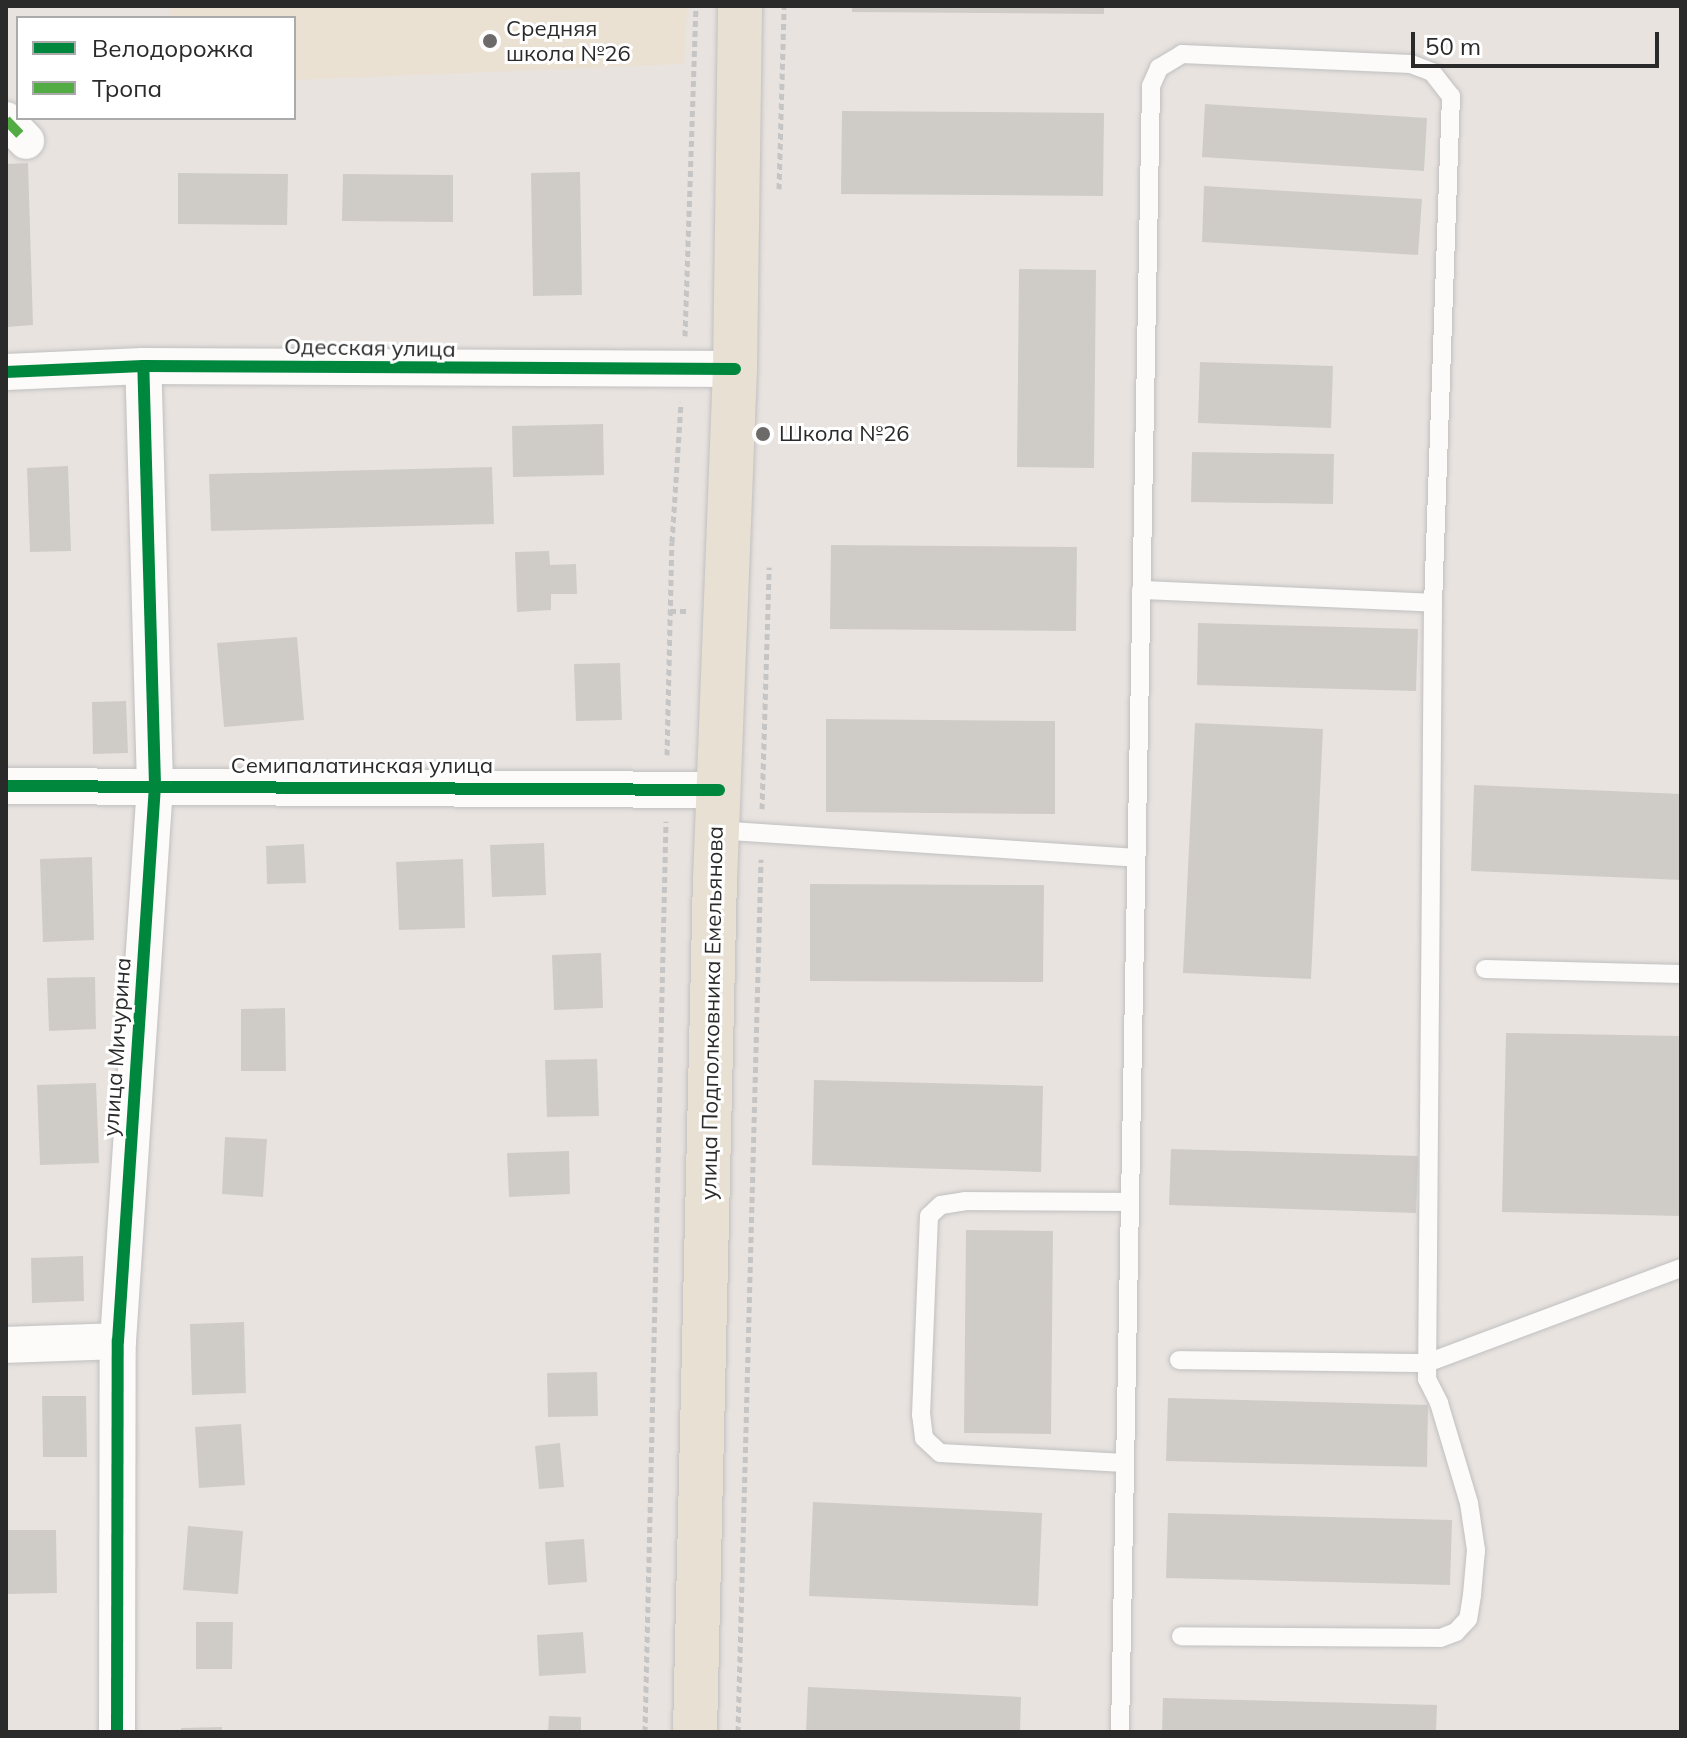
<!DOCTYPE html>
<meta charset="utf-8">
<style>
body{margin:0}
#map{position:relative;width:1687px;height:1738px;overflow:hidden;background:#e8e3df;font-family:Mulish,sans-serif}
div>[style]{position:absolute}
.education>*{inset:0;background:#ebe1d3}
.building>*{inset:0;background:#cfccc8}
.path>*{height:5px;margin-top:-2.5px;transform-origin:0;background:repeating-linear-gradient(90deg,#c6c5c5 0 6px,transparent 0 10px)}
.roads{filter:drop-shadow(0 0 2px #c1c0c1) drop-shadow(0 0 2px #c1c0c1)}
.lane>*{height:18px;margin:-9px;padding:0 9px;transform-origin:9px;border-radius:9px;background:#fcfbfa}
.street>*{height:36px;margin:-18px;padding:0 18px;transform-origin:18px;border-radius:18px;background:#fcfbfa}
.primary>*{height:44px;margin:-22px;padding:0 22px;transform-origin:22px;border-radius:22px;background:#e7e0d3}
.quiet>*{height:10px;margin-top:-5px;transform-origin:0;background:repeating-linear-gradient(90deg,#53ab44 0 20px,transparent 0 30px)}
.cycleway>*{height:12px;margin:-6px;padding:0 6px;transform-origin:6px;border-radius:6px;background:#00873e}
.dots>*{width:22px;height:22px;translate:-50% -50%;box-sizing:border-box;border:4px solid #fff;border-radius:50%}
span{translate:-50% -50%;white-space:nowrap;text-align:center;line-height:1.15;-webkit-text-stroke:6px #fff;paint-order:stroke}
.poi-label{font-size:22px;color:#2a2a2a}
.left{translate:0 -50%;text-align:left}
.street-label{font-size:22px;color:#2a2a2a}
.frame{position:absolute;inset:0;border:8px solid #2a2a2a;pointer-events:none}
.legend{position:absolute;left:16px;top:16px;width:280px;height:104px;box-sizing:border-box;background:#fff;border:2px solid #aaa;margin:0;padding:10px 14px;list-style:none;font-size:24px;color:#2a2a2a}
.legend li{display:flex;align-items:center;gap:16px;height:40px}
.legend b{width:40px;border:2px solid #aaa}
.scale{position:absolute;left:1411px;top:32px;width:248px;height:36px;box-sizing:border-box;border:4px solid #2a2a2a;border-top:0;padding-left:10px;font-size:24px;line-height:28px;white-space:nowrap;color:#2a2a2a;-webkit-text-stroke:6px #fff;paint-order:stroke}
</style>
<div id="map">
<div class="education">
<i style="clip-path:polygon(169px 6px,687px 6px,684px 64px,294px 80px,294px 18px,170px 18px)"></i>
</div>
<div class="building">
<i style="clip-path:polygon(852px 6px,1104px 6px,1104px 14px,852px 12px)"></i>
<i style="clip-path:polygon(1205px 104px,1427px 118px,1424px 171px,1202px 157px)"></i>
<i style="clip-path:polygon(842px 111px,1104px 113px,1103px 196px,841px 194px)"></i>
<i style="clip-path:polygon(28px 163px,33px 325px,6px 327px,6px 164px)"></i>
<i style="clip-path:polygon(580px 172px,582px 295px,533px 296px,531px 173px)"></i>
<i style="clip-path:polygon(178px 173px,288px 174px,287px 225px,178px 224px)"></i>
<i style="clip-path:polygon(343px 174px,453px 175px,453px 222px,342px 221px)"></i>
<i style="clip-path:polygon(1204px 186px,1422px 199px,1418px 255px,1202px 242px)"></i>
<i style="clip-path:polygon(1019px 269px,1096px 270px,1094px 468px,1017px 467px)"></i>
<i style="clip-path:polygon(1200px 362px,1333px 366px,1331px 428px,1198px 423px)"></i>
<i style="clip-path:polygon(603px 424px,604px 475px,513px 477px,512px 426px)"></i>
<i style="clip-path:polygon(1192px 452px,1334px 454px,1333px 504px,1191px 502px)"></i>
<i style="clip-path:polygon(68px 466px,71px 551px,30px 552px,27px 468px)"></i>
<i style="clip-path:polygon(492px 467px,494px 524px,211px 531px,209px 474px)"></i>
<i style="clip-path:polygon(831px 545px,1077px 547px,1076px 631px,830px 629px)"></i>
<i style="clip-path:polygon(549px 551px,550px 565px,576px 564px,577px 594px,551px 594px,551px 610px,517px 612px,515px 552px)"></i>
<i style="clip-path:polygon(1198px 623px,1418px 629px,1416px 691px,1197px 685px)"></i>
<i style="clip-path:polygon(297px 637px,304px 720px,224px 727px,217px 643px)"></i>
<i style="clip-path:polygon(620px 663px,622px 720px,576px 721px,574px 664px)"></i>
<i style="clip-path:polygon(126px 701px,128px 753px,93px 754px,92px 702px)"></i>
<i style="clip-path:polygon(826px 719px,1055px 721px,1055px 814px,826px 812px)"></i>
<i style="clip-path:polygon(1195px 723px,1323px 729px,1311px 979px,1183px 973px)"></i>
<i style="clip-path:polygon(1474px 785px,1681px 794px,1681px 880px,1471px 871px)"></i>
<i style="clip-path:polygon(544px 843px,546px 895px,492px 897px,490px 845px)"></i>
<i style="clip-path:polygon(304px 844px,306px 883px,267px 884px,266px 846px)"></i>
<i style="clip-path:polygon(92px 857px,94px 940px,43px 942px,40px 859px)"></i>
<i style="clip-path:polygon(463px 859px,465px 928px,399px 930px,396px 862px)"></i>
<i style="clip-path:polygon(810px 884px,1044px 885px,1043px 982px,810px 981px)"></i>
<i style="clip-path:polygon(601px 953px,603px 1008px,554px 1010px,552px 955px)"></i>
<i style="clip-path:polygon(95px 977px,96px 1029px,49px 1031px,47px 978px)"></i>
<i style="clip-path:polygon(285px 1008px,286px 1071px,241px 1071px,241px 1009px)"></i>
<i style="clip-path:polygon(1506px 1033px,1681px 1036px,1681px 1216px,1502px 1212px)"></i>
<i style="clip-path:polygon(597px 1059px,599px 1116px,547px 1117px,545px 1060px)"></i>
<i style="clip-path:polygon(814px 1080px,1043px 1086px,1041px 1172px,812px 1165px)"></i>
<i style="clip-path:polygon(96px 1083px,99px 1163px,40px 1165px,37px 1085px)"></i>
<i style="clip-path:polygon(225px 1137px,267px 1139px,263px 1197px,222px 1194px)"></i>
<i style="clip-path:polygon(1171px 1149px,1418px 1156px,1416px 1213px,1169px 1205px)"></i>
<i style="clip-path:polygon(569px 1151px,570px 1194px,509px 1197px,507px 1153px)"></i>
<i style="clip-path:polygon(966px 1230px,1053px 1231px,1051px 1434px,964px 1433px)"></i>
<i style="clip-path:polygon(83px 1256px,84px 1301px,32px 1303px,31px 1258px)"></i>
<i style="clip-path:polygon(244px 1322px,246px 1393px,192px 1395px,190px 1324px)"></i>
<i style="clip-path:polygon(597px 1372px,598px 1416px,548px 1417px,547px 1373px)"></i>
<i style="clip-path:polygon(42px 1396px,86px 1396px,87px 1457px,43px 1457px)"></i>
<i style="clip-path:polygon(1168px 1398px,1428px 1405px,1427px 1467px,1166px 1461px)"></i>
<i style="clip-path:polygon(241px 1424px,245px 1485px,199px 1488px,195px 1427px)"></i>
<i style="clip-path:polygon(560px 1443px,564px 1487px,539px 1489px,535px 1446px)"></i>
<i style="clip-path:polygon(813px 1502px,1042px 1513px,1038px 1606px,809px 1596px)"></i>
<i style="clip-path:polygon(1168px 1513px,1452px 1520px,1450px 1585px,1166px 1578px)"></i>
<i style="clip-path:polygon(188px 1526px,243px 1531px,238px 1594px,183px 1590px)"></i>
<i style="clip-path:polygon(6px 1530px,56px 1530px,57px 1593px,6px 1594px)"></i>
<i style="clip-path:polygon(584px 1539px,587px 1582px,548px 1585px,545px 1542px)"></i>
<i style="clip-path:polygon(196px 1622px,233px 1622px,232px 1669px,196px 1669px)"></i>
<i style="clip-path:polygon(583px 1632px,586px 1673px,539px 1676px,537px 1635px)"></i>
<i style="clip-path:polygon(808px 1687px,1021px 1697px,1020px 1732px,806px 1732px)"></i>
<i style="clip-path:polygon(1163px 1698px,1437px 1705px,1436px 1732px,1162px 1732px)"></i>
<i style="clip-path:polygon(549px 1716px,581px 1717px,581px 1732px,548px 1732px)"></i>
<i style="clip-path:polygon(222px 1727px,222px 1732px,181px 1732px,181px 1728px)"></i>
</div>
<div class="path">
<i style="left:779px;top:189px;width:183px;rotate:-88.4deg"></i>
<i style="left:685px;top:336px;width:330px;rotate:-88.1deg"></i>
<i style="left:670px;top:611px;width:20px"></i>
<i style="left:667px;top:755px;width:213px;rotate:-88.7deg"></i>
<i style="left:672px;top:542px;width:140px;rotate:-86.3deg"></i>
<i style="left:762px;top:809px;width:242px;rotate:-88.3deg"></i>
<i style="left:645px;top:1732px;width:911px;rotate:-88.68deg"></i>
<i style="left:738px;top:1732px;width:873px;rotate:-88.49deg"></i>
</div>
<div class="roads">
<div class="lane">
<i style="left:1141px;top:590px;width:292px;rotate:2.5deg"></i>
<i style="left:717px;top:830px;width:419px;rotate:3.8deg"></i>
<i style="left:1485px;top:969px;width:196px;rotate:1.5deg"></i>
<i style="left:1179px;top:1360px;width:248px;rotate:0.7deg"></i>
<i style="left:1427px;top:1363px;width:271px;rotate:-20.5deg"></i>
<i style="left:1125px;top:1463px;width:185px;rotate:-176.9deg"></i>
<i style="left:940px;top:1453px;width:22px;rotate:-137deg"></i>
<i style="left:924px;top:1438px;width:23px;rotate:-97deg"></i>
<i style="left:921px;top:1415px;width:199px;rotate:-87.7deg"></i>
<i style="left:929px;top:1216px;width:16px;rotate:-43deg"></i>
<i style="left:941px;top:1205px;width:24px;rotate:-9deg"></i>
<i style="left:965px;top:1201px;width:164px;rotate:0.3deg"></i>
<i style="left:1120px;top:1732px;width:1646px;rotate:-88.92deg"></i>
<i style="left:1151px;top:86px;width:20px;rotate:-66deg"></i>
<i style="left:1159px;top:68px;width:27px;rotate:-31deg"></i>
<i style="left:1182px;top:54px;width:229px;rotate:2.5deg"></i>
<i style="left:1411px;top:64px;width:22px;rotate:21deg"></i>
<i style="left:1432px;top:72px;width:31px;rotate:52deg"></i>
<i style="left:1451px;top:96px;width:507px;rotate:92.03deg"></i>
<i style="left:1433px;top:603px;width:776px;rotate:90.44deg"></i>
<i style="left:1427px;top:1379px;width:27px;rotate:63deg"></i>
<i style="left:1439px;top:1403px;width:104px;rotate:73.3deg"></i>
<i style="left:1469px;top:1503px;width:48px;rotate:81.5deg"></i>
<i style="left:1476px;top:1550px;width:45px;rotate:95.1deg"></i>
<i style="left:1472px;top:1595px;width:24px;rotate:99deg"></i>
<i style="left:1468px;top:1619px;width:18px;rotate:133deg"></i>
<i style="left:1456px;top:1632px;width:17px;rotate:159deg"></i>
<i style="left:1440px;top:1638px;width:259px;rotate:-179.6deg"></i>
</div>
<div class="street">
<i style="left:6px;top:120px;width:29px;rotate:46deg"></i>
<i style="left:6px;top:372px;width:137px;rotate:-2.5deg"></i>
<i style="left:143px;top:366px;width:592px;rotate:0.29deg"></i>
<i style="left:6px;top:786px;width:713px;rotate:0.32deg"></i>
<i style="left:6px;top:1345px;width:112px;rotate:-2deg"></i>
<i style="left:117px;top:1732px;width:391px;rotate:-89.9deg"></i>
<i style="left:118px;top:1341px;width:557px;rotate:-86.19deg"></i>
<i style="left:155px;top:785px;width:419px;rotate:-91.6deg"></i>
</div>
<div class="primary">
<i style="left:695px;top:1732px;width:852px;rotate:-88.66deg"></i>
<i style="left:715px;top:880px;width:511px;rotate:-87.76deg"></i>
<i style="left:735px;top:369px;width:363px;rotate:-89.2deg"></i>
</div>
</div>
<div class="quiet">
<i style="left:6px;top:120px;width:29px;rotate:46deg"></i>
</div>
<div class="cycleway">
<i style="left:6px;top:372px;width:137px;rotate:-2.5deg"></i>
<i style="left:143px;top:366px;width:592px;rotate:0.29deg"></i>
<i style="left:6px;top:786px;width:713px;rotate:0.32deg"></i>
<i style="left:117px;top:1732px;width:391px;rotate:-89.9deg"></i>
<i style="left:118px;top:1341px;width:557px;rotate:-86.19deg"></i>
<i style="left:155px;top:785px;width:419px;rotate:-91.6deg"></i>
</div>
<div class="dots">
<i style="left:490px;top:41px;background:#6c6b69"></i>
<i style="left:763px;top:434px;background:#6c6b69"></i>
</div>
<div class="poi-label">
<span class="left" style="left:506px;top:41px">Средняя<br>школа №26</span>
<span class="left" style="left:779px;top:434px">Школа №26</span>
</div>
<div class="street-label">
<span style="left:370px;top:348px;rotate:1deg">Одесская улица</span>
<span style="left:362px;top:766px">Семипалатинская улица</span>
<span style="left:712px;top:1013px;rotate:-89deg">улица Подполковника Емельянова</span>
<span style="left:117px;top:1047px;rotate:-86deg">улица Мичурина</span>
</div>
<div class="frame"></div>
<ul class="legend">
<li><b style="height:10px;background:#00873e"></b>Велодорожка</li>
<li><b style="height:10px;background:#53ab44"></b>Тропа</li>
</ul>
<div class="scale">50 m</div>
</div>
